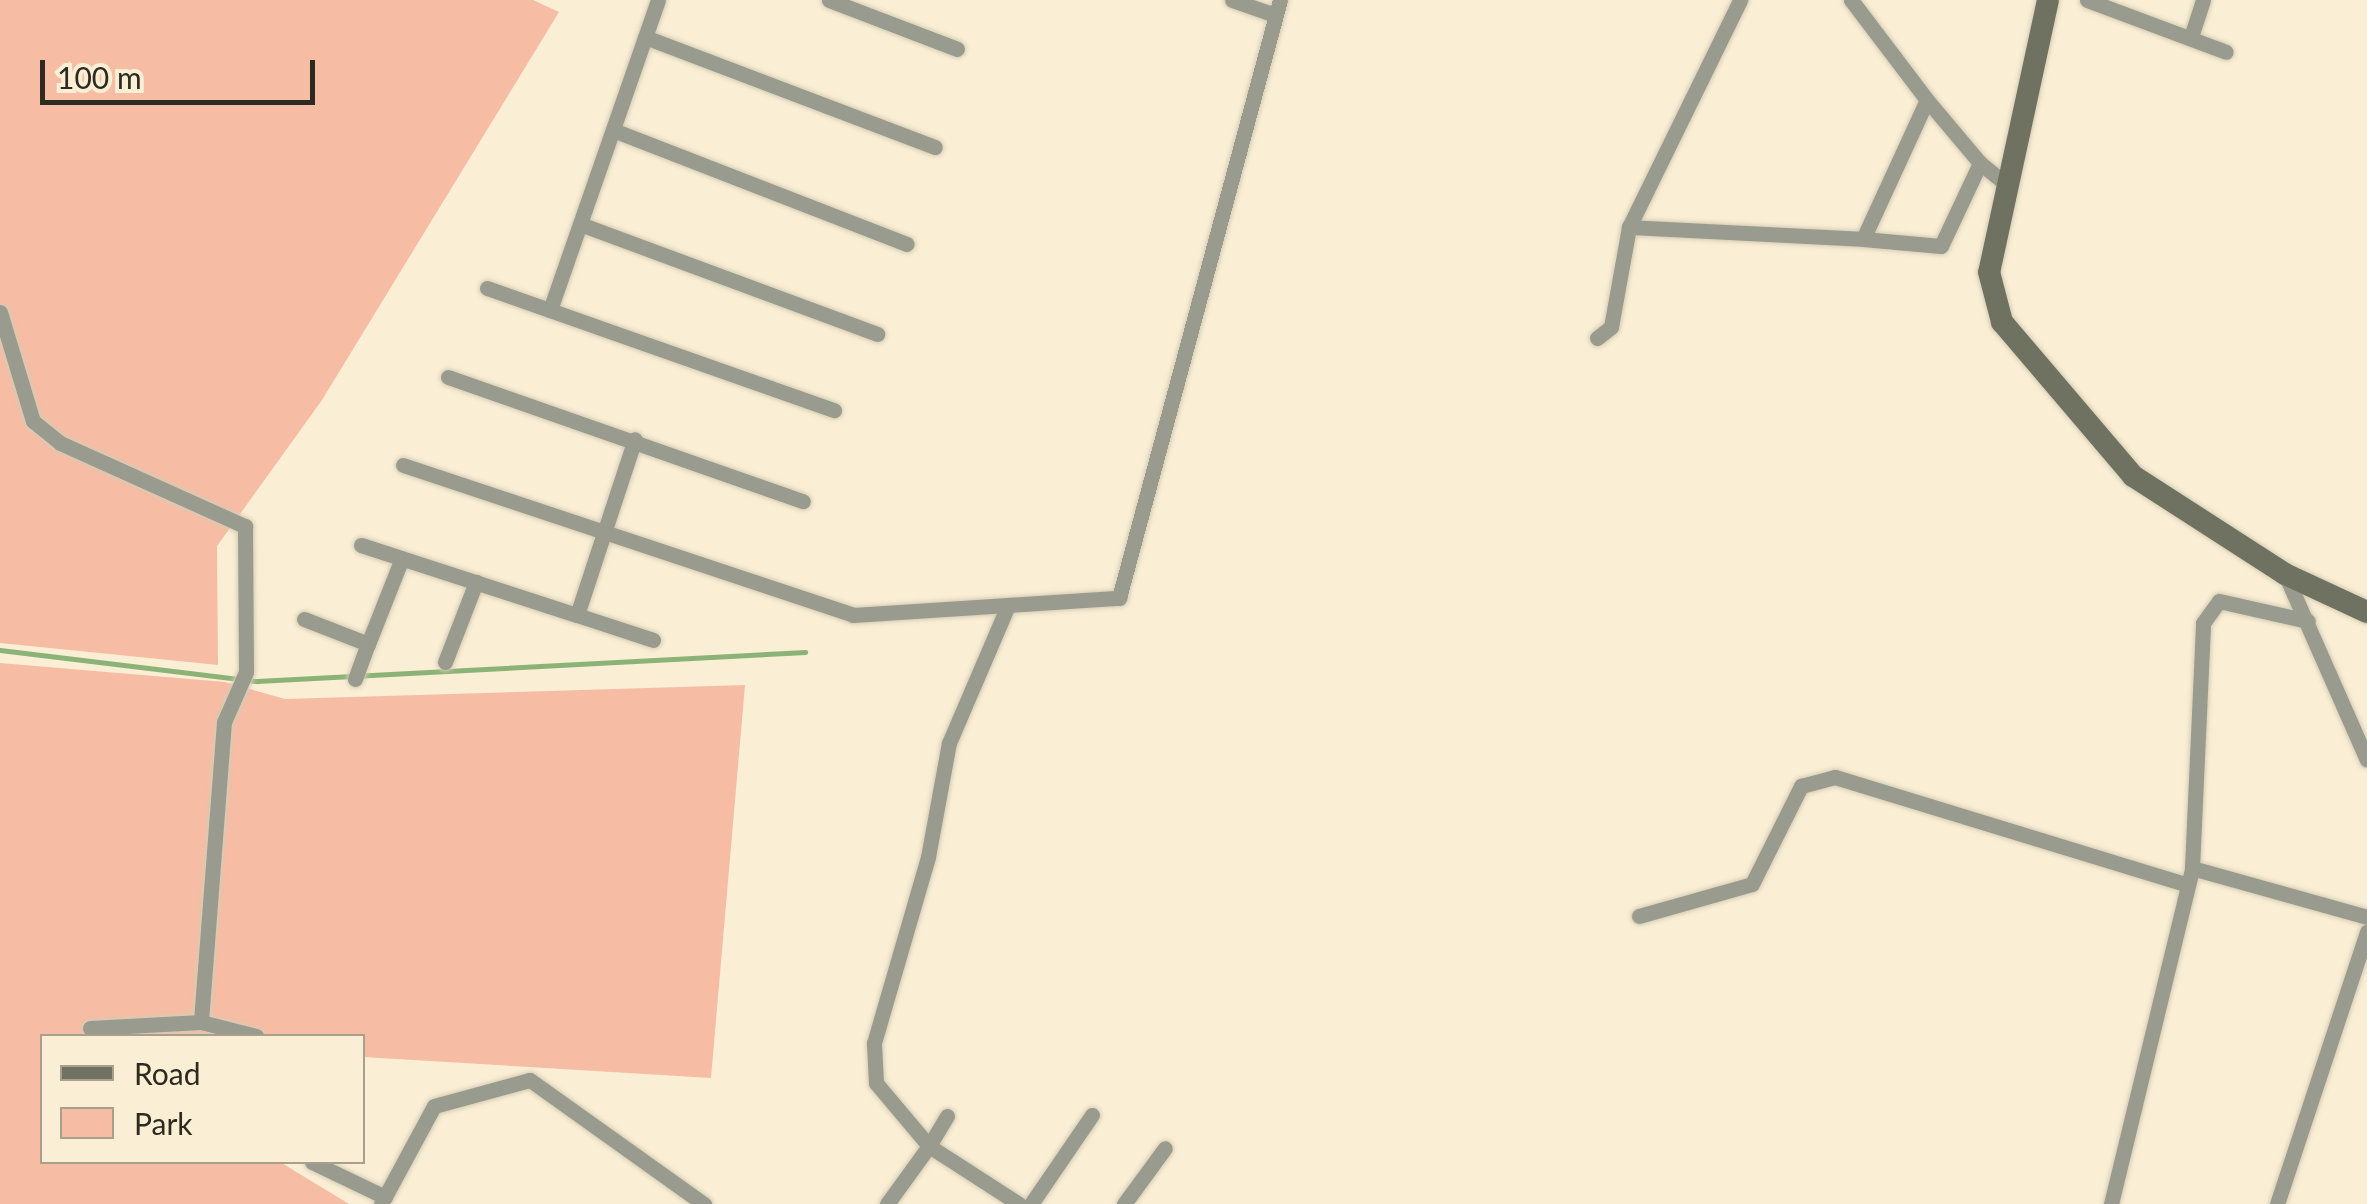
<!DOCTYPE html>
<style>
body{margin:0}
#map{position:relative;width:2367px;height:1204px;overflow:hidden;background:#faefd5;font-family:Lato,sans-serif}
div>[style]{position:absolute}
.green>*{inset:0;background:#f7bca4}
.stream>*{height:5px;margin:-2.5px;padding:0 2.5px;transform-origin:2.5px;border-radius:2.5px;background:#8cb377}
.roads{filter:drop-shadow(0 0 2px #d5ccb4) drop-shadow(0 0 2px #d5ccb4)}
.street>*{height:15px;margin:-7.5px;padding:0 7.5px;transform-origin:7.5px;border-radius:7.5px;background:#999b8f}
.secondary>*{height:22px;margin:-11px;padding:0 11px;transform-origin:11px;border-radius:11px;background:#707261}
span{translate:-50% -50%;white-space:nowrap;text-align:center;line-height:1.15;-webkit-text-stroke:10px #faefd5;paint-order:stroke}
.legend{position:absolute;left:40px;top:1034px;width:325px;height:130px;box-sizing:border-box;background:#faefd5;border:2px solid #a8a08d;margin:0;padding:12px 18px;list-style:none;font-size:30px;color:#2e2a20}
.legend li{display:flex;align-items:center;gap:20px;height:50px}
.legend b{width:50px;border:2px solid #a8a08d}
.scale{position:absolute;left:40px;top:60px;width:275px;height:45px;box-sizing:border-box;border:5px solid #2e2a20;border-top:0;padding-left:12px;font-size:30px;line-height:35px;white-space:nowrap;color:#2e2a20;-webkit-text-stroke:8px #faefd5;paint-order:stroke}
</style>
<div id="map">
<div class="green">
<i style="clip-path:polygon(0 0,533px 0,559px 12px,322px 400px,217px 546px,218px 665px,0 643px)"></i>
<i style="clip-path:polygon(0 663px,225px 682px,285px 699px,745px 685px,711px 1078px,363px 1057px,362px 1036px,42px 1036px,42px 1162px,280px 1162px,349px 1204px,0 1204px)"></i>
</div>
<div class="stream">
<i style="left:0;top:650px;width:259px;rotate:6.9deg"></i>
<i style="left:257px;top:681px;width:549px;rotate:-3.03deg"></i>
</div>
<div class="roads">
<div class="street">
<i style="left:829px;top:0;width:137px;rotate:20.9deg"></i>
<i style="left:1232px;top:0;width:46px;rotate:19.2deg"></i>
<i style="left:2087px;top:0;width:148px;rotate:20.5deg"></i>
<i style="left:645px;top:37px;width:310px;rotate:20.8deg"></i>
<i style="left:2191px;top:37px;width:39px;rotate:-72deg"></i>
<i style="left:613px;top:130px;width:315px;rotate:21.2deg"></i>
<i style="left:1980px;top:163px;width:36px;rotate:39deg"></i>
<i style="left:580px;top:224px;width:317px;rotate:20.3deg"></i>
<i style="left:1629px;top:227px;width:234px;rotate:2.9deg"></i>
<i style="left:1863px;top:239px;width:153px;rotate:-65.3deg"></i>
<i style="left:1927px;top:100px;width:126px;rotate:-127.2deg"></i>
<i style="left:1863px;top:239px;width:78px;rotate:5.1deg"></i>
<i style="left:1941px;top:246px;width:92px;rotate:-64.8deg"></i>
<i style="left:1980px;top:163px;width:82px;rotate:-130.1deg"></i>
<i style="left:487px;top:288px;width:368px;rotate:19.4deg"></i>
<i style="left:550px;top:310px;width:328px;rotate:-70.8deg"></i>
<i style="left:0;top:312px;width:114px;rotate:73.2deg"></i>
<i style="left:33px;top:421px;width:35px;rotate:39deg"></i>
<i style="left:60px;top:443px;width:203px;rotate:24.2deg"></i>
<i style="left:245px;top:526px;width:146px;rotate:89.6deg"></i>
<i style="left:246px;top:672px;width:55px;rotate:113.7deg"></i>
<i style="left:224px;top:722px;width:301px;rotate:94.4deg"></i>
<i style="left:1597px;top:338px;width:18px;rotate:-38deg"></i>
<i style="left:1611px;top:327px;width:102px;rotate:-79.8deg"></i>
<i style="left:1629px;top:227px;width:253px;rotate:-63.9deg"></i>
<i style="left:448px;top:377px;width:376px;rotate:19.3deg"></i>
<i style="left:403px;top:465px;width:474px;rotate:18.4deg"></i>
<i style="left:853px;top:615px;width:267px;rotate:-3.7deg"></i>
<i style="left:1119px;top:598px;width:619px;rotate:-74.93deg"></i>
<i style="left:361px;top:545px;width:227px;rotate:18deg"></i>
<i style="left:577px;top:615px;width:185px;rotate:-71.8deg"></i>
<i style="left:2285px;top:574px;width:203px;rotate:66.2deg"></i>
<i style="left:577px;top:615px;width:80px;rotate:18.2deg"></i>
<i style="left:304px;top:619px;width:69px;rotate:21.3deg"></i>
<i style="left:368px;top:644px;width:92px;rotate:-68.4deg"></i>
<i style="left:445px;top:662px;width:86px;rotate:-68.8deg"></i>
<i style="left:355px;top:679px;width:37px;rotate:-70deg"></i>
<i style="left:2192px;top:868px;width:182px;rotate:15.6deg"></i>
<i style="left:1639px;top:916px;width:117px;rotate:-15.8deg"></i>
<i style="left:1752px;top:884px;width:110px;rotate:-63.4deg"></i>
<i style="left:1801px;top:786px;width:35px;rotate:-15deg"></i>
<i style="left:1835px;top:777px;width:369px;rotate:17deg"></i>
<i style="left:90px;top:1028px;width:111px;rotate:-3.1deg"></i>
<i style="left:201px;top:1022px;width:57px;rotate:14.3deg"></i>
<i style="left:947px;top:1116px;width:35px;rotate:121deg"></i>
<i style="left:929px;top:1146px;width:107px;rotate:32.8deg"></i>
<i style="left:312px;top:1162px;width:81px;rotate:25.6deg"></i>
<i style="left:381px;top:1204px;width:111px;rotate:-61.6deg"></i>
<i style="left:434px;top:1106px;width:99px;rotate:-15.2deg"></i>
<i style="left:530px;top:1080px;width:214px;rotate:35.5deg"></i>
<i style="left:887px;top:1204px;width:72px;rotate:-54.1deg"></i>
<i style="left:929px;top:1146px;width:82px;rotate:-130.1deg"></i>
<i style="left:876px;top:1083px;width:40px;rotate:-92.9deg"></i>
<i style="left:874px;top:1043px;width:194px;rotate:-73.8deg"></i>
<i style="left:928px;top:857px;width:116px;rotate:-79.6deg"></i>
<i style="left:949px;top:743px;width:147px;rotate:-66.8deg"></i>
<i style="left:1031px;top:1204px;width:108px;rotate:-55.6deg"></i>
<i style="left:1124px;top:1204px;width:69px;rotate:-53.8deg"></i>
<i style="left:2111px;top:1204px;width:346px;rotate:-76.4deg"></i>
<i style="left:2192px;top:868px;width:245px;rotate:-87.4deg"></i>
<i style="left:2203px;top:623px;width:27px;rotate:-54deg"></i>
<i style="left:2219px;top:601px;width:91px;rotate:12.7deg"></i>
<i style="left:2277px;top:1204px;width:287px;rotate:-71.7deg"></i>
</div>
<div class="secondary">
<i style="left:2048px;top:0;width:278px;rotate:102.2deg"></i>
<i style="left:1989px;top:272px;width:52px;rotate:75.4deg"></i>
<i style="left:2002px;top:322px;width:202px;rotate:49.6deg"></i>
<i style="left:2133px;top:476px;width:181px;rotate:32.8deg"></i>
<i style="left:2285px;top:574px;width:90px;rotate:24.9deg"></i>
</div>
</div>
<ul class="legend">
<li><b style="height:12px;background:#707261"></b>Road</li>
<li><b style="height:28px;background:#f7bca4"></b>Park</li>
</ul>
<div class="scale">100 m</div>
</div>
